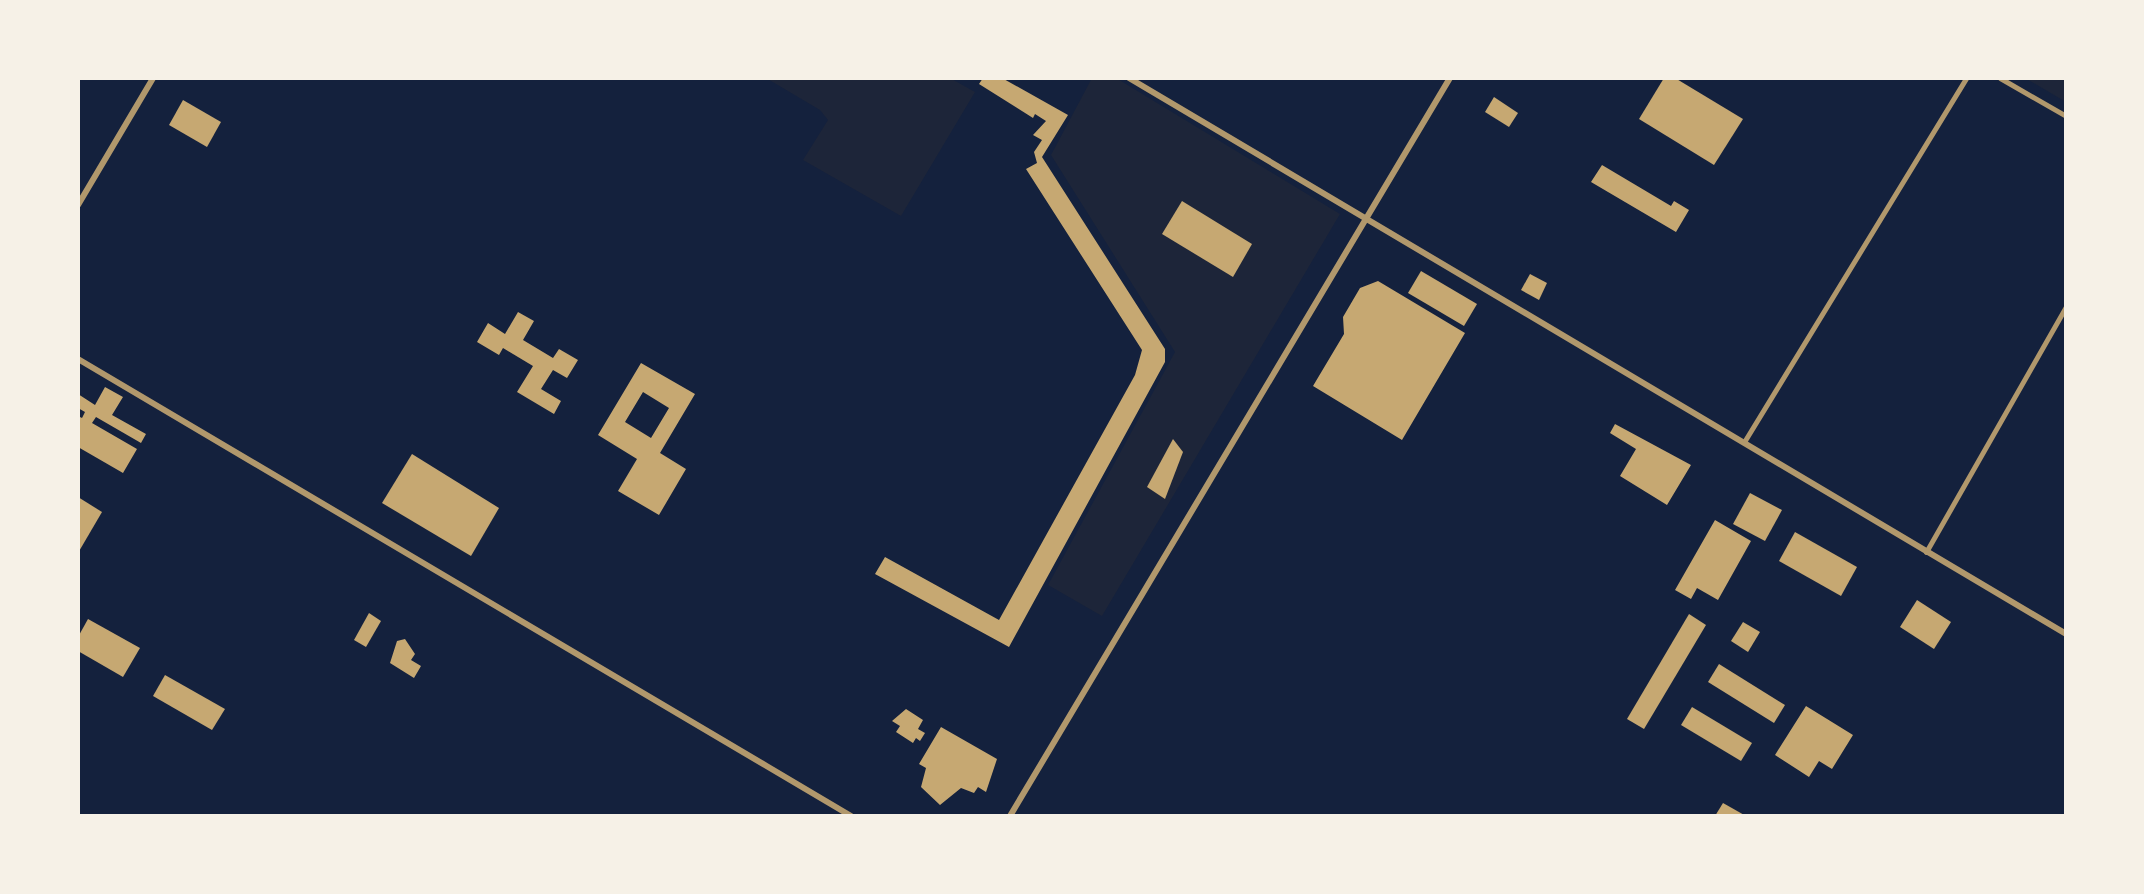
<!DOCTYPE html>
<style>
body{margin:0}
#map{position:relative;width:2144px;height:894px;overflow:hidden;background:#14213d;font-family:"DejaVu Sans",sans-serif}
div>[style]{position:absolute}
.green>*{inset:0;background:#1d2539}
.building>*{inset:0;background:#c6a872}
.minor>*{height:5px;margin:-2.5px;padding:0 2.5px;transform-origin:2.5px;border-radius:2.5px;background:#b1986c}
.tertiary>*{height:6px;margin:-3px;padding:0 3px;transform-origin:3px;border-radius:3px;background:#b1986c}
span{translate:-50% -50%;white-space:nowrap;text-align:center;line-height:1.15;-webkit-text-stroke:8px #f6f1e7;paint-order:stroke}
.frame{position:absolute;inset:0;border:80px solid #f6f1e7;pointer-events:none}
</style>
<div id="map">
<div class="green">
<i style="clip-path:polygon(766px 78px,950px 78px,975px 92px,901px 216px,803px 160px,828px 120px,820px 110px)"></i>
<i style="clip-path:polygon(1092px 78px,1116px 78px,1340px 214px,1102px 616px,1048px 585px,1175px 352px,1051px 155px)"></i>
<i style="clip-path:polygon(2025px 78px,2066px 78px,2066px 102px)"></i>
</div>
<div class="building">
<i style="clip-path:polygon(983px 78px,1002px 78px,1068px 115px,1042px 157px,1165px 349px,1165px 362px,1009px 647px,875px 574px,885px 557px,999px 620px,1135px 375px,1142px 350px,1026px 169px,1037px 163px,1034px 152px,1042px 140px,1033px 135px,1046px 121px,1035px 114px,1033px 118px,979px 84px)"></i>
<i style="clip-path:polygon(1664px 78px,1675px 78px,1743px 119px,1714px 165px,1639px 119px)"></i>
<i style="clip-path:polygon(1494px 97px,1518px 113px,1509px 127px,1485px 112px)"></i>
<i style="clip-path:polygon(183px 100px,221px 122px,207px 147px,169px 125px)"></i>
<i style="clip-path:polygon(1602px 165px,1671px 206px,1674px 201px,1689px 210px,1676px 232px,1591px 182px)"></i>
<i style="clip-path:polygon(1182px 201px,1252px 244px,1233px 277px,1162px 234px)"></i>
<i style="clip-path:polygon(1421px 271px,1477px 304px,1464px 326px,1408px 293px)"></i>
<i style="clip-path:polygon(1530px 274px,1547px 283px,1539px 300px,1521px 290px)"></i>
<i style="clip-path:polygon(1378px 281px,1465px 333px,1402px 440px,1313px 386px,1344px 334px,1343px 317px,1360px 288px)"></i>
<i style="clip-path:polygon(518px 312px,534px 321px,523px 340px,553px 358px,559px 349px,578px 360px,567px 378px,553px 370px,541px 389px,561px 401px,554px 414px,517px 392px,533px 366px,503px 348px,499px 355px,477px 342px,488px 323px,505px 334px)"></i>
<i style="clip-path:polygon(evenodd,641px 363px,695px 394px,660px 453px,686px 469px,659px 515px,618px 491px,637px 459px,598px 435px,641px 363px,643px 392px,669px 408px,651px 438px,625px 422px,643px 392px)"></i>
<i style="clip-path:polygon(105px 387px,123px 397px,112px 415px,146px 434px,141px 443px,96px 417px,92px 423px,137px 449px,123px 473px,78px 447px,78px 416px,82px 418px,85px 412px,78px 408px,78px 394px,95px 405px)"></i>
<i style="clip-path:polygon(1615px 424px,1691px 465px,1667px 505px,1620px 476px,1636px 449px,1610px 433px)"></i>
<i style="clip-path:polygon(1173px 439px,1183px 452px,1165px 499px,1147px 487px)"></i>
<i style="clip-path:polygon(412px 454px,499px 508px,471px 556px,382px 503px)"></i>
<i style="clip-path:polygon(1750px 493px,1782px 510px,1765px 541px,1733px 524px)"></i>
<i style="clip-path:polygon(78px 497px,102px 512px,78px 553px)"></i>
<i style="clip-path:polygon(1715px 520px,1751px 541px,1718px 600px,1697px 588px,1691px 599px,1675px 590px)"></i>
<i style="clip-path:polygon(1795px 532px,1857px 567px,1841px 596px,1779px 561px)"></i>
<i style="clip-path:polygon(1917px 600px,1951px 622px,1934px 649px,1900px 627px)"></i>
<i style="clip-path:polygon(369px 613px,381px 621px,366px 647px,354px 640px)"></i>
<i style="clip-path:polygon(1689px 614px,1706px 625px,1644px 729px,1627px 719px)"></i>
<i style="clip-path:polygon(88px 619px,140px 648px,123px 677px,78px 651px,78px 637px)"></i>
<i style="clip-path:polygon(1743px 622px,1760px 632px,1748px 652px,1731px 641px)"></i>
<i style="clip-path:polygon(405px 639px,415px 654px,411px 660px,421px 666px,414px 678px,390px 663px,397px 641px)"></i>
<i style="clip-path:polygon(1719px 664px,1785px 705px,1774px 723px,1708px 682px)"></i>
<i style="clip-path:polygon(165px 675px,225px 709px,212px 730px,153px 696px)"></i>
<i style="clip-path:polygon(1806px 706px,1853px 735px,1832px 769px,1819px 761px,1809px 777px,1775px 755px)"></i>
<i style="clip-path:polygon(1692px 707px,1752px 743px,1741px 761px,1681px 725px)"></i>
<i style="clip-path:polygon(906px 709px,923px 720px,918px 729px,925px 733px,920px 741px,916px 738px,913px 743px,896px 732px,900px 726px,892px 721px)"></i>
<i style="clip-path:polygon(941px 727px,997px 759px,986px 792px,978px 787px,974px 793px,961px 788px,940px 805px,921px 787px,926px 768px,919px 764px)"></i>
<i style="clip-path:polygon(1723px 803px,1746px 816px,1715px 816px)"></i>
</div>
<div class="minor">
<i style="left:2000px;top:78px;width:76px;rotate:29.9deg"></i>
<i style="left:1744px;top:442px;width:426px;rotate:-58.6deg"></i>
<i style="left:1926px;top:552px;width:282px;rotate:-60.3deg"></i>
</div>
<div class="tertiary">
<i style="left:1129px;top:78px;width:1090px;rotate:30.68deg"></i>
<i style="left:78px;top:205px;width:147px;rotate:-59.4deg"></i>
<i style="left:78px;top:359px;width:898px;rotate:30.59deg"></i>
<i style="left:1010px;top:816px;width:859px;rotate:-59.2deg"></i>
</div>
<div class="frame"></div>
</div>
